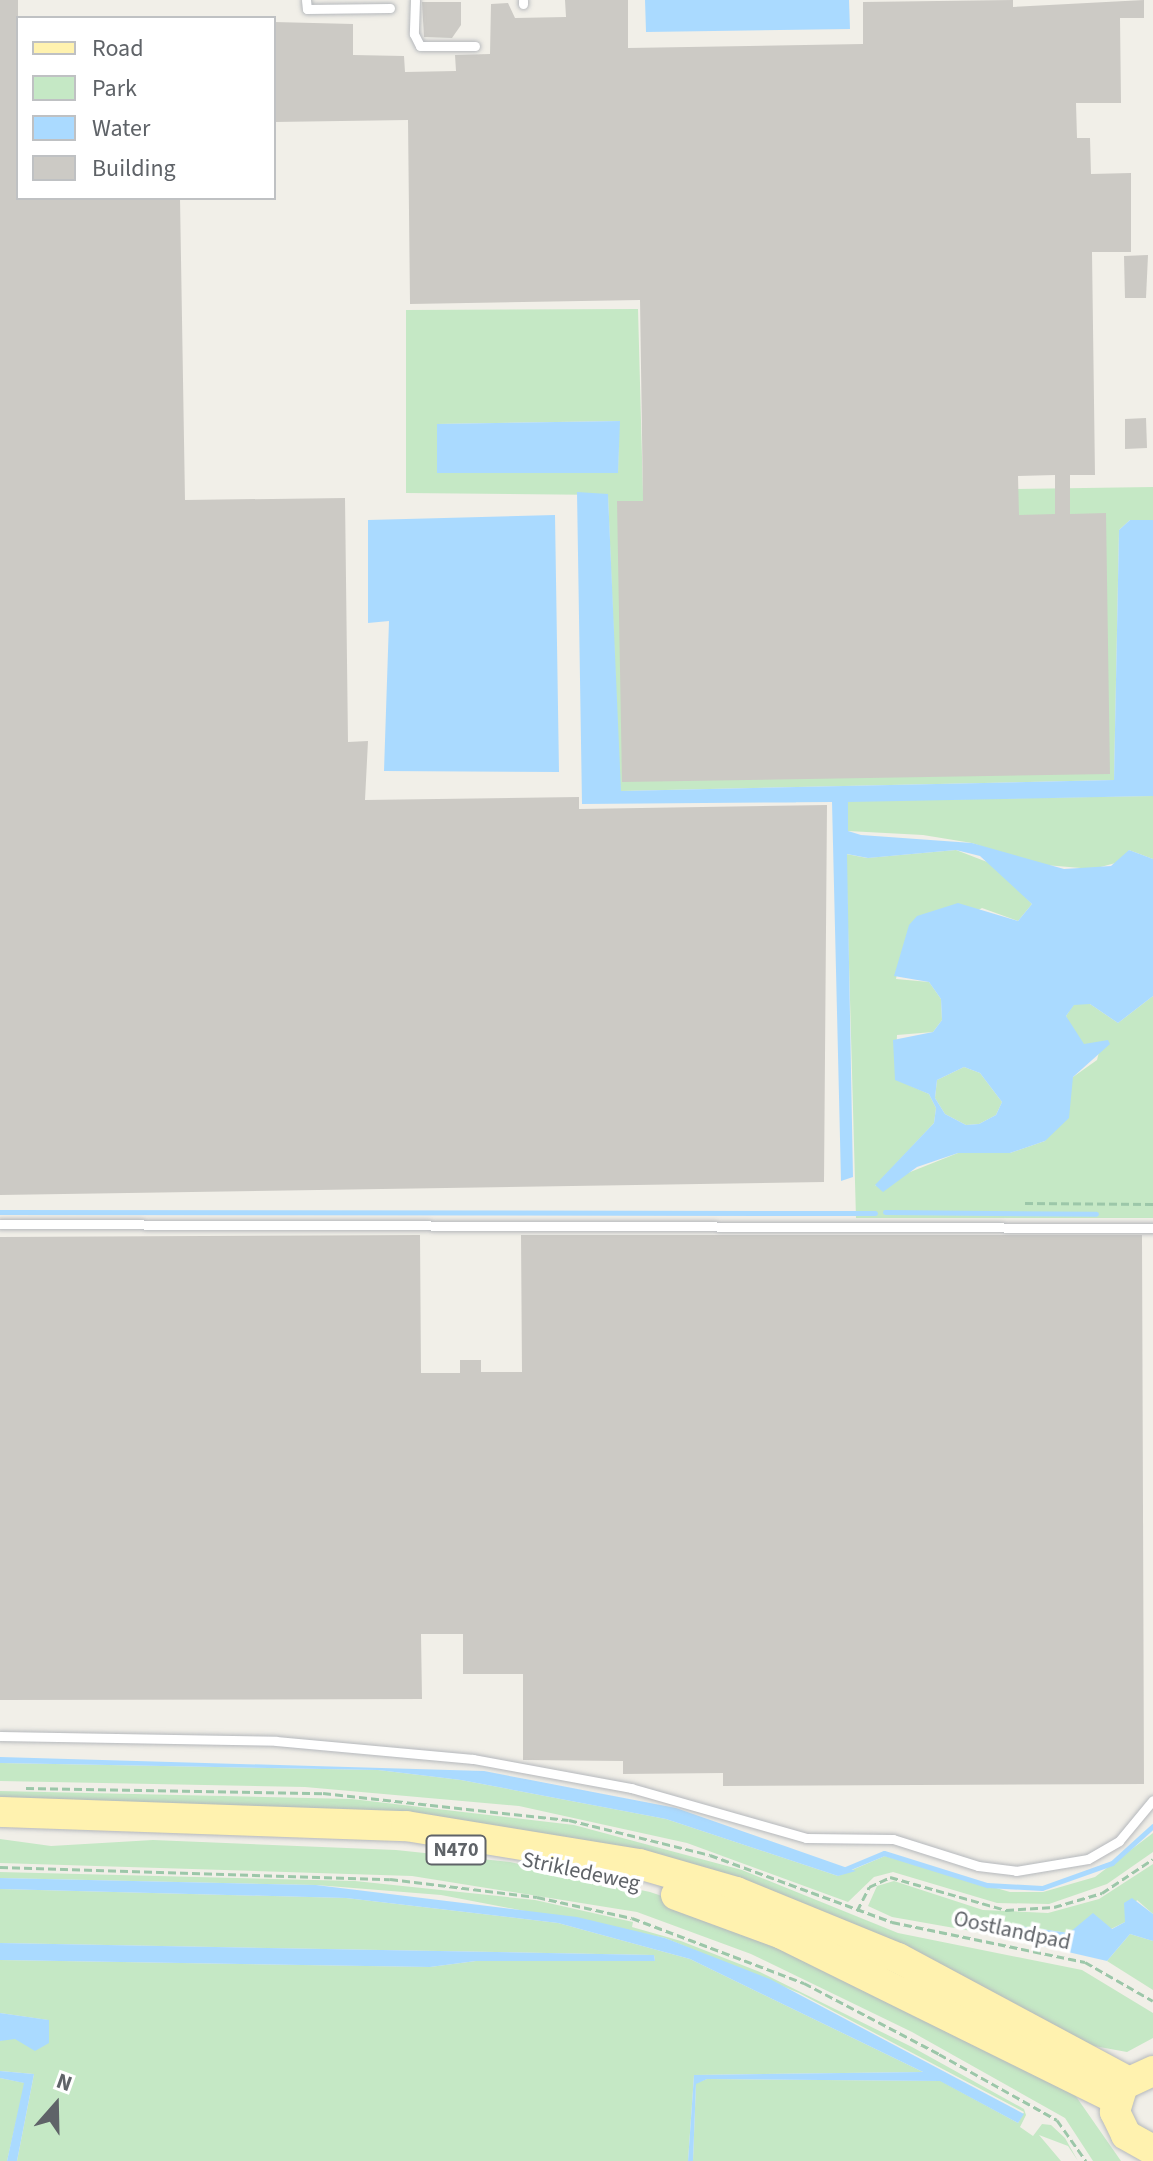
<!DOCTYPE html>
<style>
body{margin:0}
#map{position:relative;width:1153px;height:2161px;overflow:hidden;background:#f1efe8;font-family:"Source Sans 3",sans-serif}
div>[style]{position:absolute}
.green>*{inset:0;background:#c5e8c5}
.water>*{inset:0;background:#aadaff}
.stream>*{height:5px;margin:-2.5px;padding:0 2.5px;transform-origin:2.5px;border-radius:2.5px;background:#aadaff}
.building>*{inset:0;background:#cccac5}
.path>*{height:3px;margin-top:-1.5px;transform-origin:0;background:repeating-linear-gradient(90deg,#9cc7a9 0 8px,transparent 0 12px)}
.roads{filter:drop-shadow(0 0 2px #b5b8bc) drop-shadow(0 0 2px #b5b8bc)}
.service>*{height:9px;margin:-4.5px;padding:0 4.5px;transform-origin:4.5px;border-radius:4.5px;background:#fff}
.primary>*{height:30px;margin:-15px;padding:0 15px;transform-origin:15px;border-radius:15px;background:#fff2af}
span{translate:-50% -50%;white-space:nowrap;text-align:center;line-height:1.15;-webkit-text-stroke:7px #fff;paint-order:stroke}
.shield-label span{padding:2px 6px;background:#fff;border:2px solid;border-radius:6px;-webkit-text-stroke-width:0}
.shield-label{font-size:20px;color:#5f6368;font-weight:700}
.street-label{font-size:22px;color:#5f6368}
.legend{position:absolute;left:16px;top:16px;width:260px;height:184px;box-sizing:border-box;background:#fff;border:2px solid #bfc1c3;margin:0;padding:10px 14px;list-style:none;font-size:24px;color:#5f6368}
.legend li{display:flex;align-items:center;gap:16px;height:40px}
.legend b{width:40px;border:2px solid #bfc1c3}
.north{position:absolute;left:16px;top:2065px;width:80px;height:80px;-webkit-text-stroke:6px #fff;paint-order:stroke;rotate:20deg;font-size:22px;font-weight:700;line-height:32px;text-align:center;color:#5f6368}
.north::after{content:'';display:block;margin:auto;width:28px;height:36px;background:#5f6368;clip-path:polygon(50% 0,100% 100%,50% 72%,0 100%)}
</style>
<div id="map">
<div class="green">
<i style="clip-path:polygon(evenodd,638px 309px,643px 494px,1153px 487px,1153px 520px,1130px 520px,1119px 530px,1114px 780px,620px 791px,608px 495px,406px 493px,406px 310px,638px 309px,619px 421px,618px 473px,437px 473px,437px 424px,619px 421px)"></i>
<i style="clip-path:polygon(1153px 796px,1153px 859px,1129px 850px,1123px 861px,1093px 869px,1033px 864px,972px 843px,923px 835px,848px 831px,848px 801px)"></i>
<i style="clip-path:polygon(956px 850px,995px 865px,1032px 904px,1018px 921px,982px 908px,901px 954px,896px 979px,929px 982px,941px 999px,942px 1020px,933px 1032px,897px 1035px,895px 1079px,929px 1094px,936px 1108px,934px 1123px,875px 1186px,958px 1153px,1010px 1153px,1045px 1141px,1073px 1077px,1097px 1060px,1101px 1044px,1084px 1045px,1073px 1032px,1066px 1016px,1074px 1004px,1090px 1004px,1118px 1023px,1153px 996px,1153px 1218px,856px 1218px,846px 854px,867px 858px)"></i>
<i style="clip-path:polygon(964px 1067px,980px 1073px,1002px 1102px,996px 1115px,979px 1124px,966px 1125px,945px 1114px,935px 1098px,937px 1080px)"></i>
<i style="clip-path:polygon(0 1763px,378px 1770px,461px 1780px,666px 1819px,838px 1876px,885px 1856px,1010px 1892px,1043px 1892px,1095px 1877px,1153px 1833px,1153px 1852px,1107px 1884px,1049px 1904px,997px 1903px,893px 1872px,874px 1877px,848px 1902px,687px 1843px,519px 1806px,305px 1787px,0 1781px)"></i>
<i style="clip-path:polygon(0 1791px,352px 1799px,574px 1825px,742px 1870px,898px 1933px,1082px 1970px,1153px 2013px,1153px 2038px,1127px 2052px,1094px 2046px,635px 1859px,0 1809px)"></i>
<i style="clip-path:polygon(0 1839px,51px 1846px,153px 1840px,396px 1850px,510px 1862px,650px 1892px,713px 1913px,1075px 2095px,1121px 2161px,1093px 2161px,1065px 2118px,912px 2032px,751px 1954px,637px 1912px,412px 1876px,0 1863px)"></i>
<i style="clip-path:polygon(1153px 1864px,1153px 1914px,1137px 1900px,1125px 1922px,1111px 1929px,1096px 1916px,1069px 1933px,1006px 1924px,994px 1935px,892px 1917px,868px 1906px,877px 1886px,894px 1881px,983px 1910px,1048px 1913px,1099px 1899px)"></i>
<i style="clip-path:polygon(0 1872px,355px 1881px,535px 1900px,633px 1922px,632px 1927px,681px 1941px,760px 1972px,912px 2047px,1024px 2109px,1026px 2115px,1020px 2127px,1033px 2136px,1042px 2124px,1051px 2125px,1065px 2138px,1078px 2161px,1068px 2146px,1039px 2135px,1061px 2161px,693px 2161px,696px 2083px,707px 2079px,941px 2081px,1018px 2123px,1024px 2112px,799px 1993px,665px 1938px,441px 1895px,316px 1885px,0 1878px)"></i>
<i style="clip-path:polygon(0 1889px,346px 1898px,558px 1923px,690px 1959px,923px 2072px,694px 2075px,688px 2161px,17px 2161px,34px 2074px,0 2071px,0 2041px,48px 2020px,0 2013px,0 1960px,430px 1967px,476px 1961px,655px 1961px,654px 1955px,0 1943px)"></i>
<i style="clip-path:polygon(1130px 1934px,1153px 1941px,1153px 1990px,1107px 1961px)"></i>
<i style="clip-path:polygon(0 2078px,25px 2083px,7px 2161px,0 2161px)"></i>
</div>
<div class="water">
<i style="clip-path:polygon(645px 0,849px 0,850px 29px,646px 32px)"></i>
<i style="clip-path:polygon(620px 421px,618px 473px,437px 473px,437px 424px)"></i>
<i style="clip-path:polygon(evenodd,577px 492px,608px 494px,621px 791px,1114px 780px,1119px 530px,1130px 520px,1153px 520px,1153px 796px,848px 802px,848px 831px,861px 835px,972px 843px,1064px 869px,1111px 866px,1129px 850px,1153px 859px,1153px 996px,1118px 1023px,1090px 1004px,1074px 1005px,1066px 1016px,1084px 1044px,1108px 1040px,1110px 1044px,1073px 1077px,1069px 1118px,1045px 1141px,1010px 1153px,958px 1153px,917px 1167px,883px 1192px,875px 1185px,934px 1123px,936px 1108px,929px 1094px,895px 1080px,893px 1040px,933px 1032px,942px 1020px,941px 999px,929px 982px,894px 976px,909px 925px,917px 916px,958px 903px,1018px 921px,1032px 904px,980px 856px,956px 850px,868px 858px,847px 854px,853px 1177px,841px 1181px,832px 802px,582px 804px,577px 492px,964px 1067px,980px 1073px,1002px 1102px,996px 1115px,979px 1124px,966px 1125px,945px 1114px,935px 1098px,937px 1080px,964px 1067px)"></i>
<i style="clip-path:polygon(555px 515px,559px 772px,384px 771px,389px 621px,368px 623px,368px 520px)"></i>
<i style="clip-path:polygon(0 1757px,484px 1771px,676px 1808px,856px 1871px,838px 1876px,666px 1819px,461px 1780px,378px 1770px,0 1763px)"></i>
<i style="clip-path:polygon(0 1878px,316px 1885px,577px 1917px,665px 1938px,770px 1979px,1024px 2114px,1018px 2123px,940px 2081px,707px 2079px,696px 2084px,693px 2161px,688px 2161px,694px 2075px,923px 2072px,690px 1959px,558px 1923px,346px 1898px,0 1889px)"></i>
<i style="clip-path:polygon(1132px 1898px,1153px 1914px,1153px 1941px,1130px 1934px,1107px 1961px,994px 1935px,1006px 1924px,1069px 1933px,1093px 1913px,1112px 1929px,1125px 1922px,1124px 1903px)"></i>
<i style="clip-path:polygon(0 1943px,654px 1955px,655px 1961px,476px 1961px,430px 1967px,0 1960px)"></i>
<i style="clip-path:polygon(0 2013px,49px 2020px,49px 2043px,35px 2051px,15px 2039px,0 2041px)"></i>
<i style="clip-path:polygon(0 2071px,34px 2074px,17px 2161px,7px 2161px,24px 2083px,0 2078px)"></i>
</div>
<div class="stream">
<i style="left:0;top:1212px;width:875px;rotate:0.07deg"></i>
<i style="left:885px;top:1212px;width:211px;rotate:0.5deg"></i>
<i style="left:843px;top:1870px;width:44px;rotate:-22.5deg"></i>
<i style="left:884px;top:1853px;width:108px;rotate:17.3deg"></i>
<i style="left:987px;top:1885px;width:55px;rotate:3.1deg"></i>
<i style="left:1042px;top:1888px;width:74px;rotate:-19.7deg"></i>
<i style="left:1112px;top:1863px;width:55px;rotate:-42.1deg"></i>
</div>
<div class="building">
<i style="clip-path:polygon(0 0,18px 0,18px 198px,180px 198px,185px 500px,345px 498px,348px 742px,368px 741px,365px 800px,579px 797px,579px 809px,827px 805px,824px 1182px,0 1195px)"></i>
<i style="clip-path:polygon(evenodd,565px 0,628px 0,628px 48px,863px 44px,863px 2px,1013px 0,1013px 7px,1144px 0,1144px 18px,1120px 18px,1121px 103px,1076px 103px,1077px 138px,1090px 138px,1091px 174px,1131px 173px,1131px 252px,1092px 252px,1095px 475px,1070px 475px,1070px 514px,1106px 513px,1110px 774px,622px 782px,617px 501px,643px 501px,640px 300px,410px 304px,408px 120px,274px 122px,274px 22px,353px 24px,353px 55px,404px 56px,405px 72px,456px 71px,455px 55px,490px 54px,491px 4px,508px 3px,515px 18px,566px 17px,565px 0,1055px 475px,1055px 514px,1019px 515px,1018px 476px,1055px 475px)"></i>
<i style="clip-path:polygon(422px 2px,461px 2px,461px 25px,452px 38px,424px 37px)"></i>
<i style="clip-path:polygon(1148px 255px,1146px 298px,1125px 298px,1124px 256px)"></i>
<i style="clip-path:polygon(1146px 418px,1147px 448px,1125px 449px,1125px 419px)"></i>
<i style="clip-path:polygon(420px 1235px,421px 1373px,460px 1373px,460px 1360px,481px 1360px,481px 1372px,522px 1372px,521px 1235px,1142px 1235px,1144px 1784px,723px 1786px,723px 1773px,623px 1774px,623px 1761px,523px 1760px,523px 1674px,463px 1674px,463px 1634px,421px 1634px,422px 1699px,0 1700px,0 1237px)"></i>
</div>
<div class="path">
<i style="left:1025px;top:1203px;width:128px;rotate:0.4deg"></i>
<i style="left:26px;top:1788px;width:297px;rotate:1deg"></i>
<i style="left:323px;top:1793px;width:247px;rotate:6.3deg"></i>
<i style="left:569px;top:1820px;width:145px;rotate:13.9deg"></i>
<i style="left:710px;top:1855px;width:194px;rotate:20.2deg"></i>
<i style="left:892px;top:1922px;width:197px;rotate:11.7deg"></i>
<i style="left:1085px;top:1962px;width:78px;rotate:29.8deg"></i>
<i style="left:0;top:1867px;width:390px;rotate:1.8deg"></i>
<i style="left:390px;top:1879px;width:148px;rotate:7deg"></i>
<i style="left:537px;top:1897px;width:97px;rotate:12.5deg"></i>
<i style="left:632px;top:1918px;width:184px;rotate:20.7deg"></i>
<i style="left:804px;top:1983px;width:153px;rotate:27.7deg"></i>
<i style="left:939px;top:2054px;width:135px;rotate:29.2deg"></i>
<i style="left:1057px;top:2120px;width:50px;rotate:54.7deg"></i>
<i style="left:857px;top:1911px;width:27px;rotate:-63deg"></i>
<i style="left:869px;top:1887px;width:23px;rotate:-25deg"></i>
<i style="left:890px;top:1877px;width:121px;rotate:15.9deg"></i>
<i style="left:1006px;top:1910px;width:48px;rotate:-3.6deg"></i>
<i style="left:1054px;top:1907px;width:50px;rotate:-16.3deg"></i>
<i style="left:1102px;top:1893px;width:61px;rotate:-33.7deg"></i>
</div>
<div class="roads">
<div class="service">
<i style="left:306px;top:0;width:9px;rotate:84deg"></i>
<i style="left:307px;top:9px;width:83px;rotate:-0.7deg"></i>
<i style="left:415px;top:0;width:34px;rotate:92deg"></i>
<i style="left:414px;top:34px;width:13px;rotate:63deg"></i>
<i style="left:420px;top:46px;width:55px"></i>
<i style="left:523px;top:4px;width:4px;rotate:-90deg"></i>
<i style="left:0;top:1224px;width:1153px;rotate:0.2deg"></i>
<i style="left:0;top:1736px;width:276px;rotate:1deg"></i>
<i style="left:276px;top:1741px;width:198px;rotate:5.2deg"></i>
<i style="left:473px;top:1759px;width:161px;rotate:10.4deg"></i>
<i style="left:631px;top:1788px;width:182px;rotate:15.9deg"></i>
<i style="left:806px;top:1838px;width:87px;rotate:0.7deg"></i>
<i style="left:893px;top:1839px;width:89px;rotate:17.6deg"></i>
<i style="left:978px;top:1866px;width:38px;rotate:7deg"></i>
<i style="left:1016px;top:1871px;width:73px;rotate:-9.5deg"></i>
<i style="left:1088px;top:1859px;width:36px;rotate:-30deg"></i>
<i style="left:1119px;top:1841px;width:53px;rotate:-50.3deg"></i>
</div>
<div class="primary">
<i style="left:0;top:1812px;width:406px;rotate:2deg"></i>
<i style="left:406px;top:1826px;width:236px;rotate:9.3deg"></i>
<i style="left:639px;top:1864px;width:101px;rotate:16.1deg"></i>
<i style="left:736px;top:1892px;width:175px;rotate:22.2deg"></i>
<i style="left:898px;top:1958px;width:260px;rotate:28.2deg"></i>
<i style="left:676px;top:1895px;width:113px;rotate:20.2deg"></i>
<i style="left:782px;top:1934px;width:373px;rotate:26.3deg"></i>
<i style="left:1153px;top:2071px;width:33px;rotate:155deg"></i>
<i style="left:1123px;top:2085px;width:28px;rotate:107deg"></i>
<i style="left:1115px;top:2112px;width:25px;rotate:64deg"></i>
<i style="left:1126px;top:2135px;width:31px;rotate:29deg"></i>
</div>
</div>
<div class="shield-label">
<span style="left:456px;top:1850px">N470</span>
</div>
<div class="street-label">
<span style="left:581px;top:1872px;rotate:12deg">Strikledeweg</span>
<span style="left:1012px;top:1931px;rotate:12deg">Oostlandpad</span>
</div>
<ul class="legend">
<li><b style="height:10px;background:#fff2af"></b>Road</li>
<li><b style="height:22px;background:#c5e8c5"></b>Park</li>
<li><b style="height:22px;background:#aadaff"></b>Water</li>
<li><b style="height:22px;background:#cccac5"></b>Building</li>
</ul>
<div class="north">N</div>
</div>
